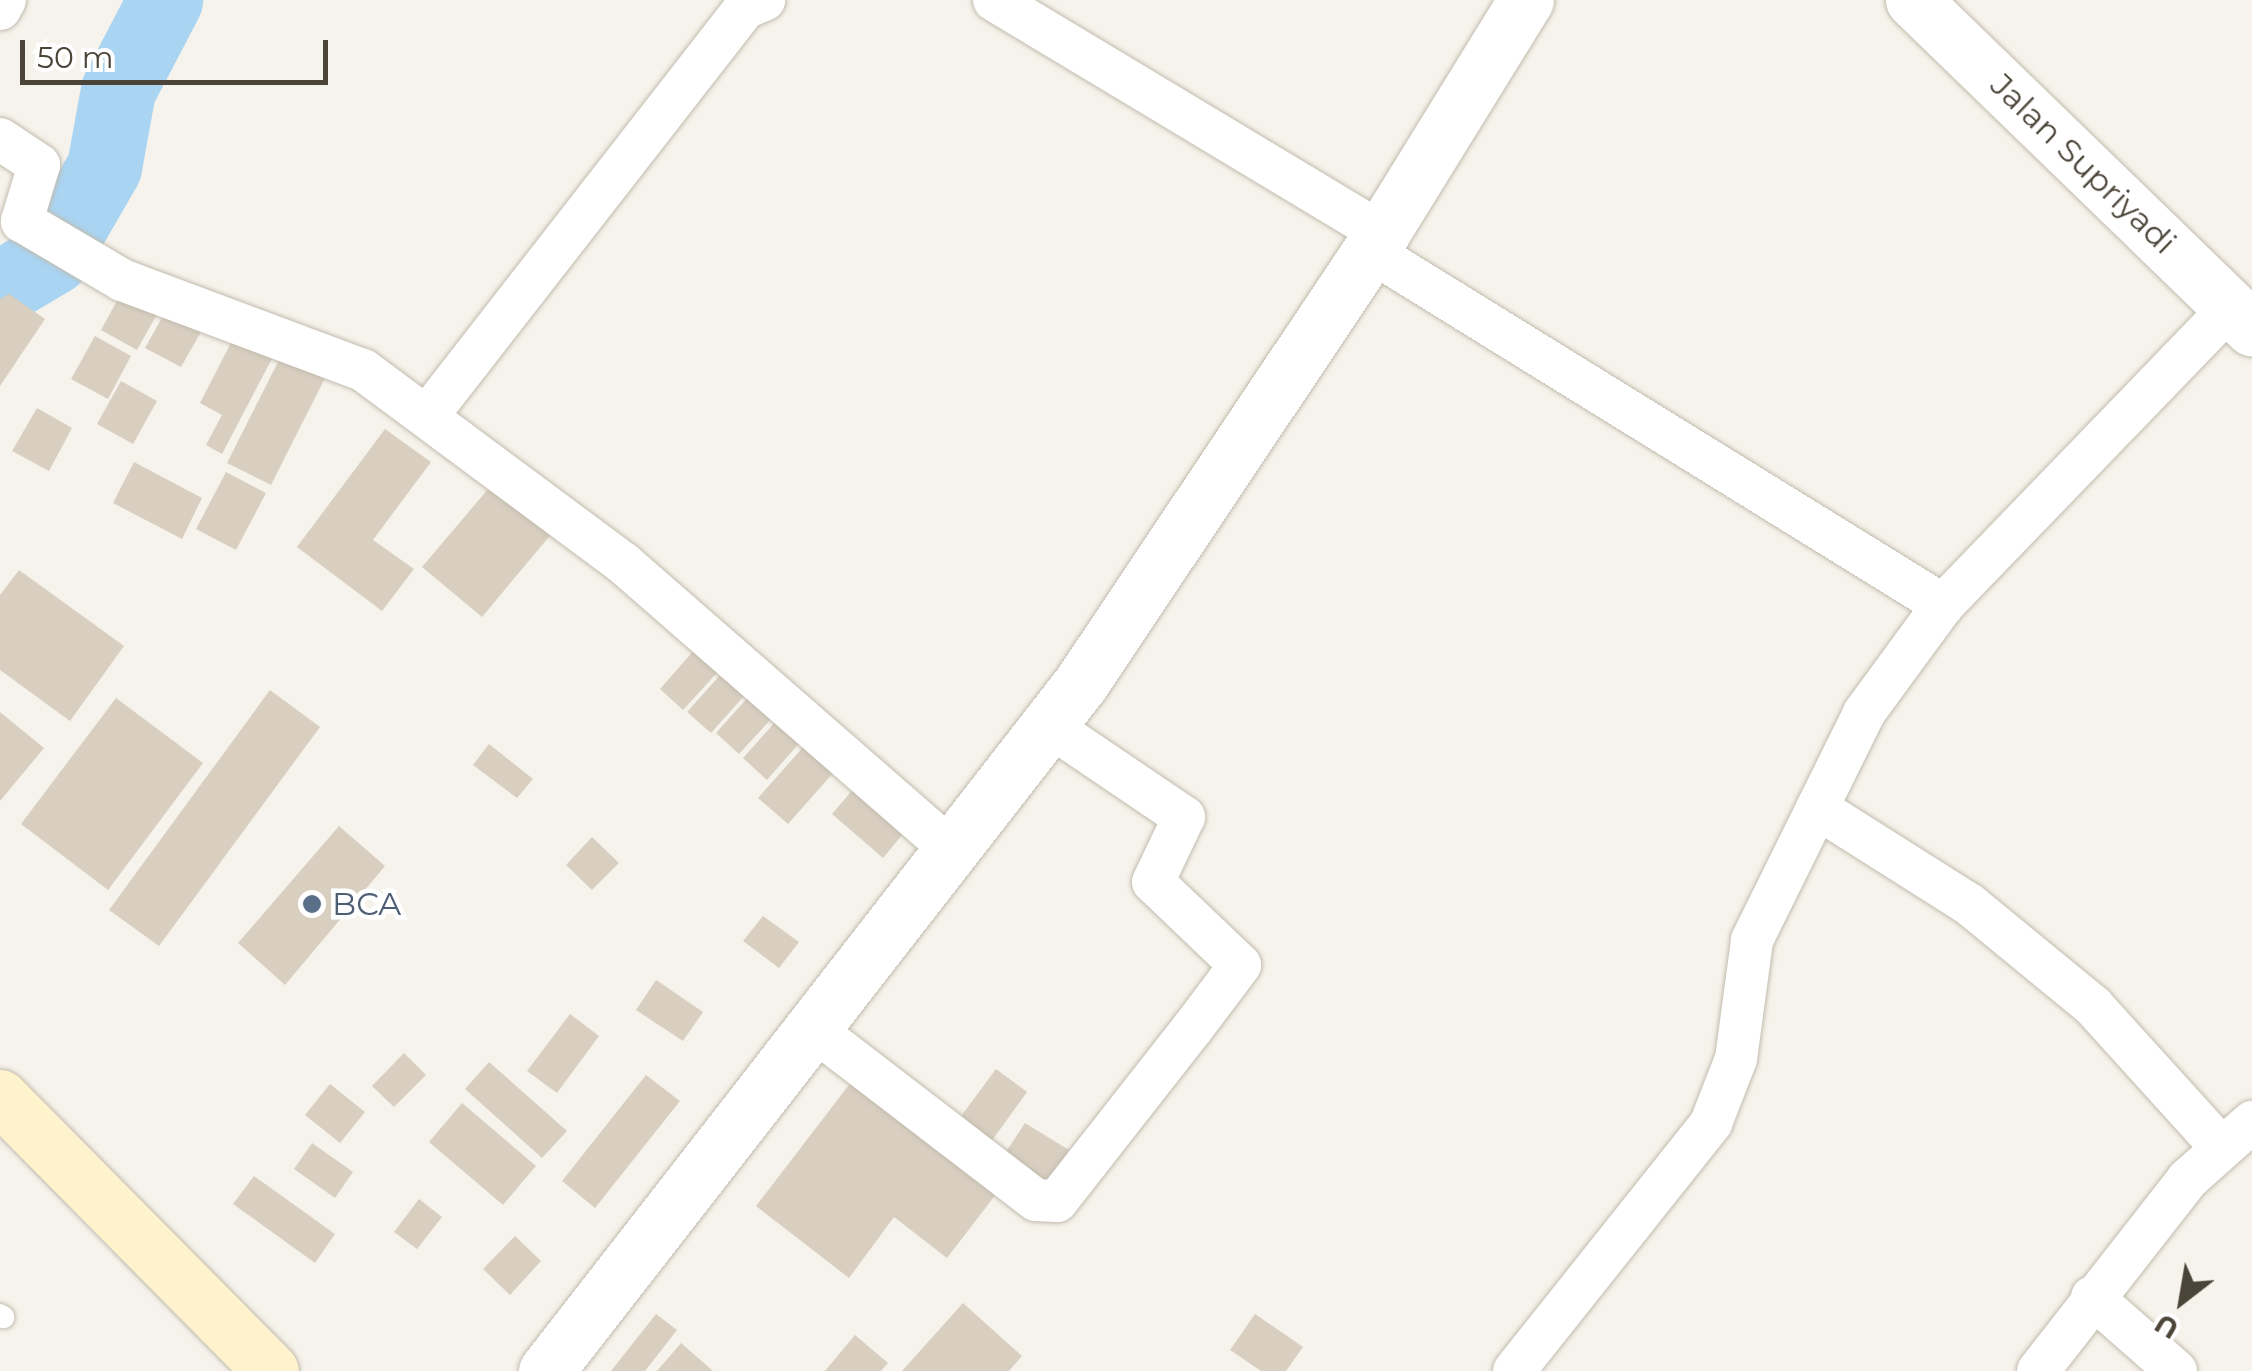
<!DOCTYPE html>
<style>
body{margin:0}
#map{position:relative;width:2252px;height:1371px;overflow:hidden;background:#f6f3ec;font-family:Montserrat,sans-serif}
div>[style]{position:absolute}
.river>*{height:75px;margin:-37.5px;padding:0 37.5px;transform-origin:37.5px;border-radius:37.5px;background:#a9d4f2}
.building>*{inset:0;background:#d8cfc1}
.roads{filter:drop-shadow(0 0 2px #c2bbae) drop-shadow(0 0 2px #c2bbae)}
.service>*{height:22px;margin:-11px;padding:0 11px;transform-origin:11px;border-radius:11px;background:#fff}
.minor>*{height:42px;margin:-21px;padding:0 21px;transform-origin:21px;border-radius:21px;background:#fff}
.tertiary>*{height:55px;margin:-27.5px;padding:0 27.5px;transform-origin:27.5px;border-radius:27.5px;background:#fff}
.secondary>*{height:55px;margin:-27.5px;padding:0 27.5px;transform-origin:27.5px;border-radius:27.5px;background:#fff3cd}
.dots>*{width:28px;height:28px;translate:-50% -50%;box-sizing:border-box;border:5px solid #fff;border-radius:50%}
span{translate:-50% -50%;white-space:nowrap;text-align:center;line-height:1.15;-webkit-text-stroke:9px #fff;paint-order:stroke}
.street-label{font-size:32px;color:#4b4439}
.service-label{font-size:32px;color:#4e5e75}
.left{translate:0 -50%;text-align:left}
.north{position:absolute;left:2132px;top:1251px;width:100px;height:100px;-webkit-text-stroke:8px #fff;paint-order:stroke;rotate:211deg;font-size:28px;font-weight:700;line-height:40px;text-align:center;color:#4b4439}
.north::after{content:'';display:block;margin:auto;width:35px;height:45px;background:#4b4439;clip-path:polygon(50% 0,100% 100%,50% 72%,0 100%)}
.scale{position:absolute;left:20px;top:40px;width:308px;height:45px;box-sizing:border-box;border:5px solid #4b4439;border-top:0;padding-left:12px;font-size:30px;line-height:35px;white-space:nowrap;color:#4b4439;-webkit-text-stroke:8px #fff;paint-order:stroke}
</style>
<div id="map">
<div class="river">
<i style="left:0;top:288px;width:61px;rotate:-30.8deg"></i>
<i style="left:52px;top:257px;width:104px;rotate:-60deg"></i>
<i style="left:104px;top:167px;width:78px;rotate:-79.7deg"></i>
<i style="left:118px;top:90px;width:102px;rotate:-62.4deg"></i>
</div>
<div class="building">
<i style="clip-path:polygon(125px 286px,161px 307px,137px 350px,101px 330px)"></i>
<i style="clip-path:polygon(9px 294px,45px 319px,0 386px,0 299px)"></i>
<i style="clip-path:polygon(169px 305px,205px 325px,181px 367px,145px 348px)"></i>
<i style="clip-path:polygon(236px 333px,275px 353px,222px 454px,206px 445px,222px 415px,200px 403px)"></i>
<i style="clip-path:polygon(95px 336px,131px 356px,108px 399px,71px 379px)"></i>
<i style="clip-path:polygon(282px 354px,326px 376px,271px 485px,227px 463px)"></i>
<i style="clip-path:polygon(121px 381px,157px 401px,133px 444px,97px 424px)"></i>
<i style="clip-path:polygon(37px 408px,72px 428px,49px 471px,12px 451px)"></i>
<i style="clip-path:polygon(385px 429px,431px 462px,373px 540px,414px 569px,382px 611px,297px 547px)"></i>
<i style="clip-path:polygon(134px 462px,202px 498px,182px 539px,113px 503px)"></i>
<i style="clip-path:polygon(226px 472px,266px 493px,236px 550px,196px 529px)"></i>
<i style="clip-path:polygon(494px 482px,553px 532px,482px 617px,422px 567px)"></i>
<i style="clip-path:polygon(19px 570px,124px 646px,70px 721px,0 670px,0 595px)"></i>
<i style="clip-path:polygon(702px 641px,726px 663px,683px 710px,660px 689px)"></i>
<i style="clip-path:polygon(729px 665px,753px 686px,711px 733px,687px 712px)"></i>
<i style="clip-path:polygon(758px 686px,782px 707px,739px 754px,716px 733px)"></i>
<i style="clip-path:polygon(270px 690px,320px 727px,159px 946px,109px 910px)"></i>
<i style="clip-path:polygon(116px 698px,203px 763px,108px 890px,21px 824px)"></i>
<i style="clip-path:polygon(785px 711px,809px 732px,767px 780px,743px 758px)"></i>
<i style="clip-path:polygon(0 712px,44px 748px,0 801px)"></i>
<i style="clip-path:polygon(812px 737px,842px 763px,788px 824px,758px 798px)"></i>
<i style="clip-path:polygon(489px 744px,533px 779px,517px 798px,473px 765px)"></i>
<i style="clip-path:polygon(861px 780px,912px 823px,883px 858px,832px 814px)"></i>
<i style="clip-path:polygon(339px 826px,385px 866px,285px 985px,238px 943px)"></i>
<i style="clip-path:polygon(592px 837px,619px 863px,592px 890px,566px 865px)"></i>
<i style="clip-path:polygon(763px 916px,799px 942px,779px 968px,743px 941px)"></i>
<i style="clip-path:polygon(656px 980px,703px 1012px,683px 1041px,636px 1010px)"></i>
<i style="clip-path:polygon(570px 1014px,599px 1036px,557px 1093px,527px 1071px)"></i>
<i style="clip-path:polygon(404px 1053px,426px 1075px,394px 1107px,372px 1086px)"></i>
<i style="clip-path:polygon(489px 1062px,567px 1131px,542px 1158px,465px 1089px)"></i>
<i style="clip-path:polygon(996px 1069px,1027px 1092px,985px 1150px,953px 1127px)"></i>
<i style="clip-path:polygon(646px 1075px,680px 1101px,595px 1208px,562px 1181px)"></i>
<i style="clip-path:polygon(855px 1077px,1000px 1189px,947px 1258px,894px 1217px,849px 1278px,756px 1206px)"></i>
<i style="clip-path:polygon(330px 1084px,365px 1112px,340px 1143px,305px 1115px)"></i>
<i style="clip-path:polygon(462px 1103px,536px 1166px,503px 1205px,429px 1142px)"></i>
<i style="clip-path:polygon(1025px 1123px,1069px 1150px,1044px 1189px,1000px 1161px)"></i>
<i style="clip-path:polygon(312px 1143px,353px 1172px,335px 1198px,294px 1169px)"></i>
<i style="clip-path:polygon(254px 1176px,335px 1234px,315px 1263px,233px 1204px)"></i>
<i style="clip-path:polygon(419px 1199px,442px 1217px,417px 1249px,394px 1232px)"></i>
<i style="clip-path:polygon(515px 1236px,541px 1261px,510px 1295px,483px 1269px)"></i>
<i style="clip-path:polygon(963px 1303px,1022px 1356px,1009px 1371px,902px 1371px)"></i>
<i style="clip-path:polygon(656px 1314px,677px 1330px,645px 1371px,611px 1371px)"></i>
<i style="clip-path:polygon(1255px 1314px,1303px 1347px,1286px 1371px,1261px 1371px,1230px 1350px)"></i>
<i style="clip-path:polygon(855px 1335px,888px 1363px,881px 1371px,825px 1371px)"></i>
<i style="clip-path:polygon(681px 1343px,713px 1371px,657px 1371px)"></i>
</div>
<div class="roads">
<div class="service">
<i style="left:0;top:1315px;width:4px;rotate:34deg"></i>
</div>
<div class="minor">
<i style="left:994px;top:0;width:453px;rotate:31deg"></i>
<i style="left:0;top:9px;width:10px;rotate:-61deg"></i>
<i style="left:0;top:139px;width:47px;rotate:33.7deg"></i>
<i style="left:39px;top:165px;width:59px;rotate:106.9deg"></i>
<i style="left:22px;top:221px;width:116px;rotate:30.5deg"></i>
<i style="left:122px;top:280px;width:257px;rotate:20.5deg"></i>
<i style="left:363px;top:370px;width:324px;rotate:36.6deg"></i>
<i style="left:623px;top:563px;width:437px;rotate:41.1deg"></i>
<i style="left:1370px;top:251px;width:674px;rotate:31.71deg"></i>
<i style="left:428px;top:415px;width:516px;rotate:-52.09deg"></i>
<i style="left:745px;top:8px;width:21px;rotate:-23deg"></i>
<i style="left:1817px;top:808px;width:180px;rotate:32.3deg"></i>
<i style="left:1969px;top:904px;width:161px;rotate:39.4deg"></i>
<i style="left:2093px;top:1006px;width:190px;rotate:47.8deg"></i>
<i style="left:813px;top:1029px;width:281px;rotate:37.5deg"></i>
<i style="left:1036px;top:1200px;width:21px;rotate:3deg"></i>
<i style="left:1057px;top:1201px;width:219px;rotate:-51.9deg"></i>
<i style="left:1192px;top:1029px;width:80px;rotate:-53.1deg"></i>
<i style="left:1240px;top:965px;width:120px;rotate:-136.3deg"></i>
<i style="left:1153px;top:882px;width:72px;rotate:-64.5deg"></i>
<i style="left:1184px;top:817px;width:168px;rotate:-145.9deg"></i>
<i style="left:2092px;top:1297px;width:112px;rotate:41.4deg"></i>
<i style="left:1514px;top:1371px;width:317px;rotate:-51.5deg"></i>
<i style="left:1711px;top:1123px;width:69px;rotate:-68.7deg"></i>
<i style="left:1736px;top:1059px;width:120px;rotate:-82.3deg"></i>
<i style="left:1752px;top:940px;width:253px;rotate:-63.7deg"></i>
<i style="left:1864px;top:713px;width:134px;rotate:-53.8deg"></i>
<i style="left:1943px;top:605px;width:414px;rotate:-46deg"></i>
<i style="left:2038px;top:1371px;width:244px;rotate:-52deg"></i>
<i style="left:2188px;top:1179px;width:86px;rotate:-41.7deg"></i>
</div>
<div class="tertiary">
<i style="left:1913px;top:0;width:472px;rotate:44.1deg"></i>
<i style="left:546px;top:1371px;width:872px;rotate:-52.13deg"></i>
<i style="left:1081px;top:683px;width:541px;rotate:-56.22deg"></i>
<i style="left:1382px;top:233px;width:274px;rotate:-58.3deg"></i>
</div>
<div class="secondary">
<i style="left:0;top:1097px;width:385px;rotate:45.3deg"></i>
</div>
</div>
<div class="dots">
<i style="left:312px;top:904px;background:#5c6f8a"></i>
</div>
<div class="street-label">
<span style="left:2083px;top:164px;rotate:44deg">Jalan Supriyadi</span>
</div>
<div class="service-label">
<span class="left" style="left:332px;top:904px">BCA</span>
</div>
<div class="north">U</div>
<div class="scale">50 m</div>
</div>
